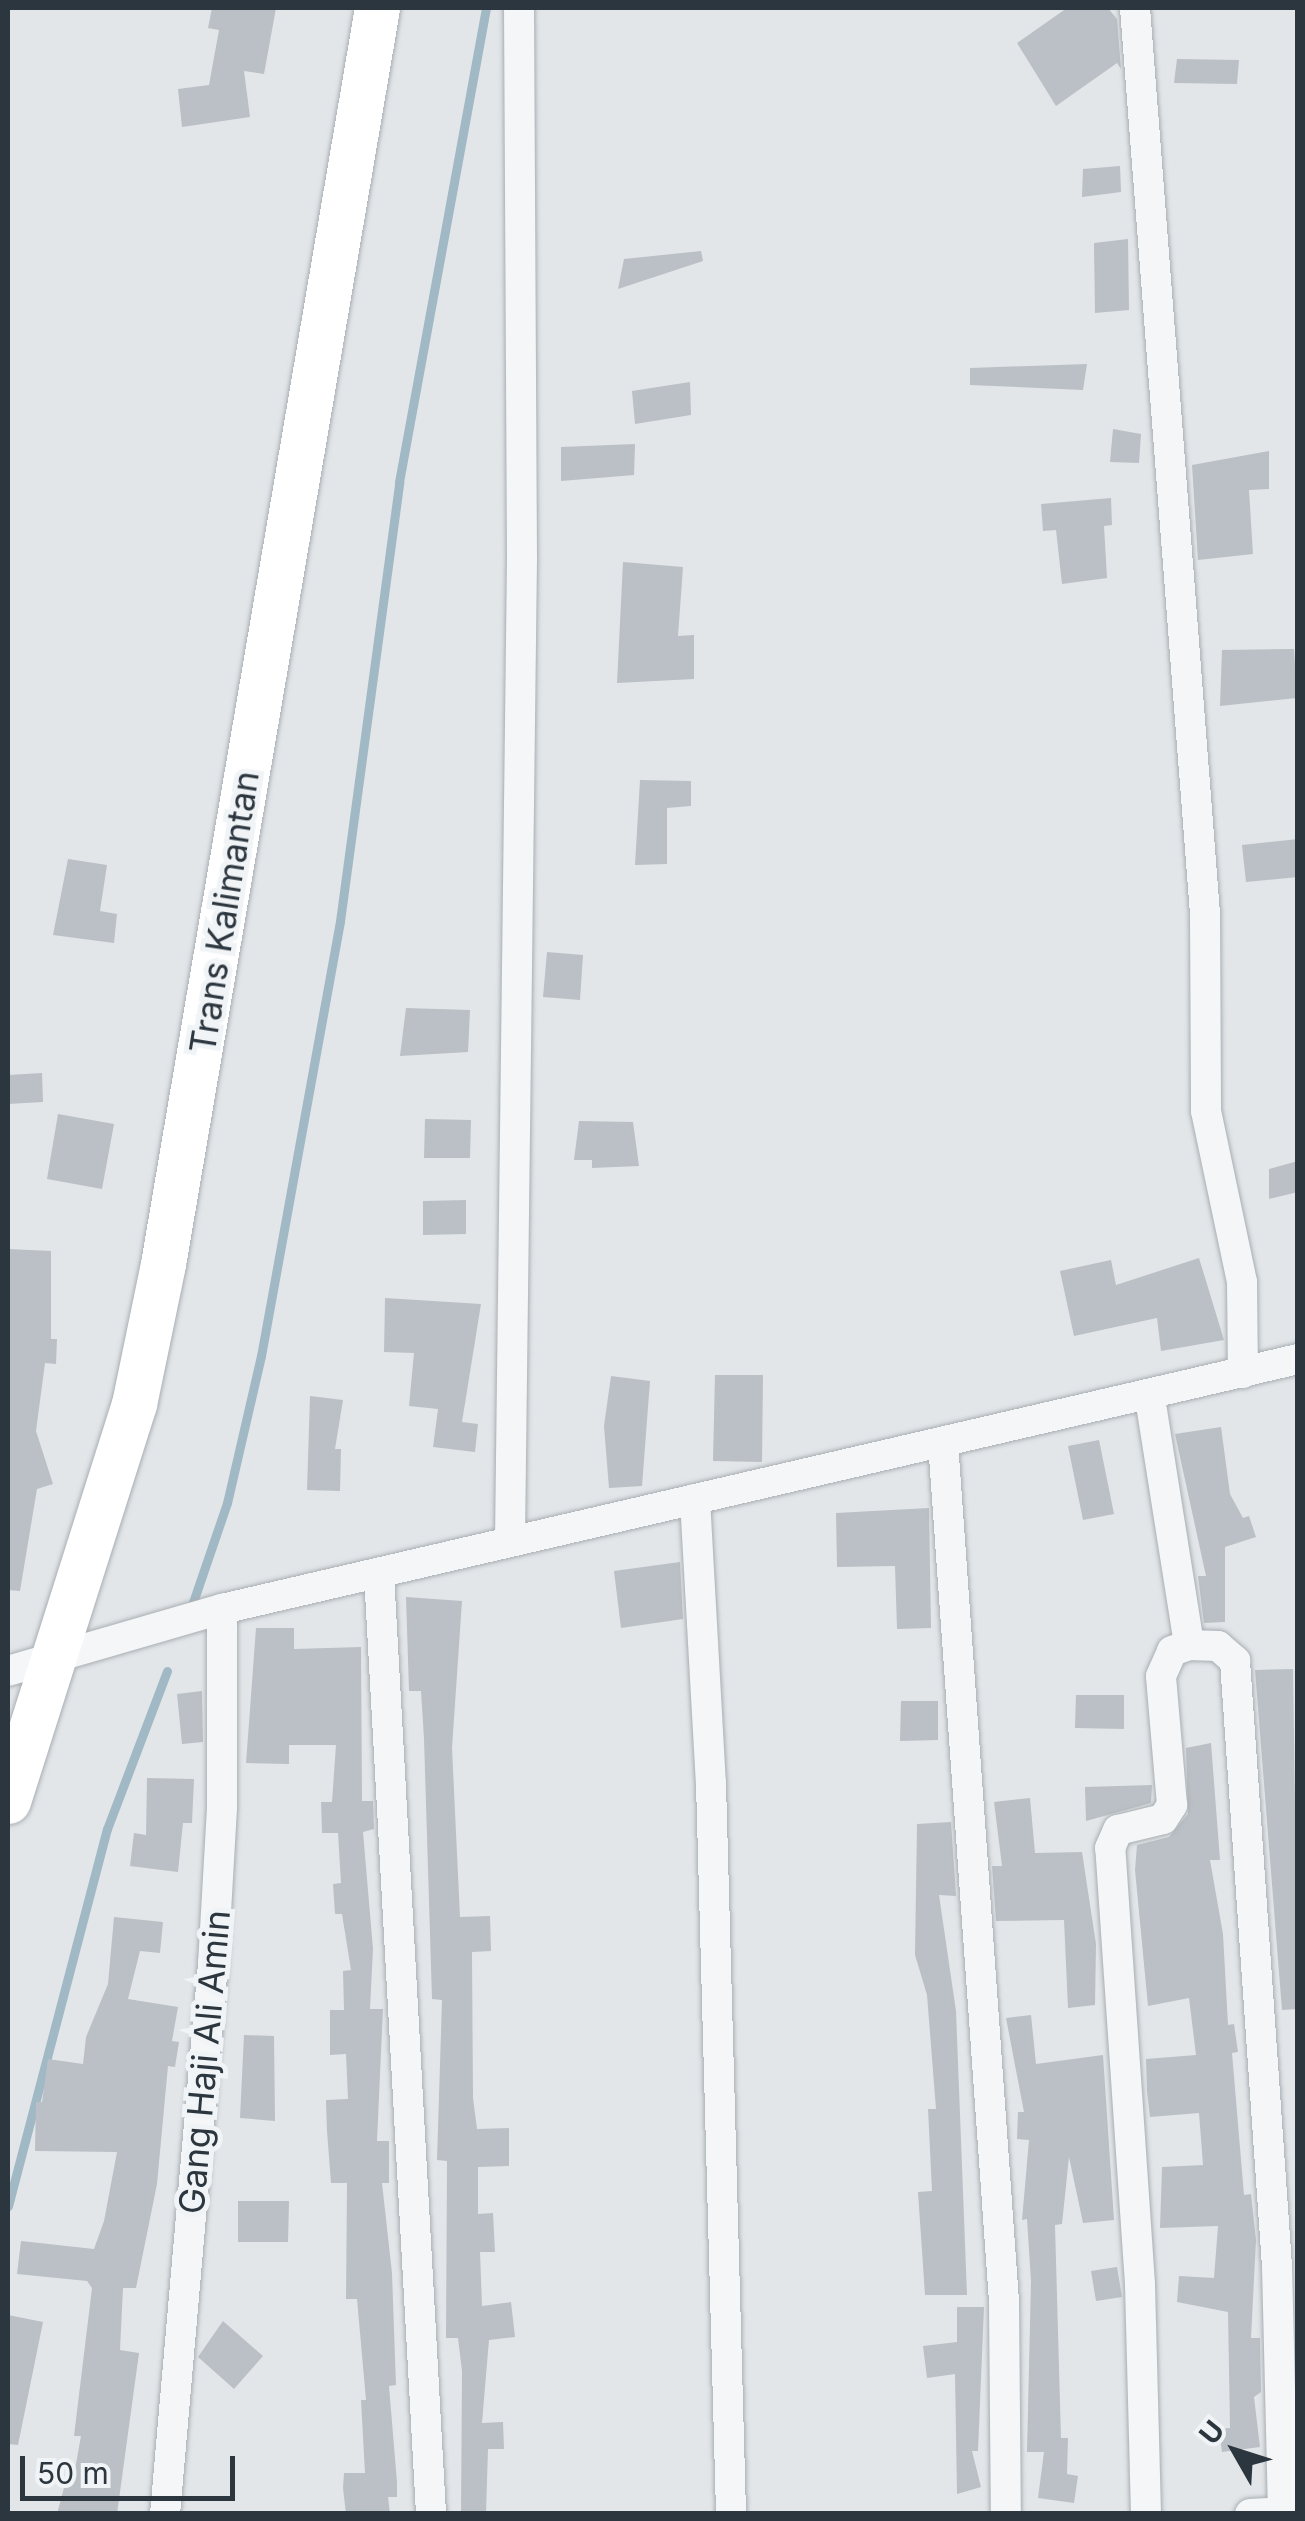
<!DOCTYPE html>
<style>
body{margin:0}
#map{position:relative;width:1305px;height:2521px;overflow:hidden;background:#e2e6e9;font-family:Inter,sans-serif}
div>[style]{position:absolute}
.stream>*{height:9px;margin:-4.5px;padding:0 4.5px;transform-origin:4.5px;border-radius:4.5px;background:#a1b9c5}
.building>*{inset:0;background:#bac0c5}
.roads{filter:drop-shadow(0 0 2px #a8aeb3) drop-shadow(0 0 2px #a8aeb3)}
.minor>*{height:30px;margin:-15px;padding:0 15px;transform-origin:15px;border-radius:15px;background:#f4f6f7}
.highway>*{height:45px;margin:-22.5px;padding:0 22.5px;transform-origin:22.5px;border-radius:22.5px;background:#fff}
span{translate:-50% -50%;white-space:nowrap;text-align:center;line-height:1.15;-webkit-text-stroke:10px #f1f4f6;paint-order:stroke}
.street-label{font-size:35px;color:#2c363f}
.frame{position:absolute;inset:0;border:10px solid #2c363f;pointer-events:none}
.north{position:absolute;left:1185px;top:2401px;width:100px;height:100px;-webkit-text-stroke:8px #f1f4f6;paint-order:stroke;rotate:309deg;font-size:28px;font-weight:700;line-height:40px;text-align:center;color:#2c363f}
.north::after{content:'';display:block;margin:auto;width:35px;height:45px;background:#2c363f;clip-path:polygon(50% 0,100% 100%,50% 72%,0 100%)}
.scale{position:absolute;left:20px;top:2456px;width:215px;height:45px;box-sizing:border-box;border:5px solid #2c363f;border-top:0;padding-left:12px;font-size:30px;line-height:35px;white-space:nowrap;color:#2c363f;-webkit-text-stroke:8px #f1f4f6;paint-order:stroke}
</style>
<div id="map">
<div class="stream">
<i style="left:190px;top:1611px;width:114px;rotate:-71.1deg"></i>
<i style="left:227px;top:1503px;width:151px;rotate:-77deg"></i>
<i style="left:261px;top:1356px;width:442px;rotate:-79.7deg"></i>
<i style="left:340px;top:921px;width:443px;rotate:-82.3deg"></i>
<i style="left:399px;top:482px;width:482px;rotate:-79.6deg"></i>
<i style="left:8px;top:2206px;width:390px;rotate:-75.3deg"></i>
<i style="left:107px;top:1829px;width:169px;rotate:-69.2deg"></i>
</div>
<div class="building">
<i style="clip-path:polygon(212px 8px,276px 8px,264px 74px,244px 71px,250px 117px,182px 127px,178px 89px,209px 85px,219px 30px,208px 28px)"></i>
<i style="clip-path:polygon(1067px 8px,1108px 8px,1117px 19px,1121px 69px,1117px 63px,1056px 106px,1017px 43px)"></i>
<i style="clip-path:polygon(1177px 59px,1239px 60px,1237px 84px,1174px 83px)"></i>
<i style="clip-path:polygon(1120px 166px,1121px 192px,1082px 197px,1083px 169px)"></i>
<i style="clip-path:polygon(1128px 239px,1129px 310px,1095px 313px,1094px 243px)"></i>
<i style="clip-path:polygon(701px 251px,703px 261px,618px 289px,624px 259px)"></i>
<i style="clip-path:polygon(1087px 364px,1083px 390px,970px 385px,970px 368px)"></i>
<i style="clip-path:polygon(690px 382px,691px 415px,635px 424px,632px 391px)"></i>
<i style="clip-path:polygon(1113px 429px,1141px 434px,1139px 463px,1110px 462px)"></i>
<i style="clip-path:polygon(635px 444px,634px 475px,561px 481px,561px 447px)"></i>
<i style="clip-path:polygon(1269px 451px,1269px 489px,1249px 490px,1253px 554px,1198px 560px,1192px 465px)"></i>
<i style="clip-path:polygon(1111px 498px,1112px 525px,1104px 526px,1107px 578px,1062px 584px,1056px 530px,1043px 531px,1041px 504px)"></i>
<i style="clip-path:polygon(623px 562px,683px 567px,678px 636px,694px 635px,694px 679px,617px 683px)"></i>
<i style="clip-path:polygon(1294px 649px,1297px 698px,1220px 706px,1222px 650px)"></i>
<i style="clip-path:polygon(640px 780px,691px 781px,691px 806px,667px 808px,667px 864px,635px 865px)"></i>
<i style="clip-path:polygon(1298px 839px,1298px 877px,1246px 882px,1242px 845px)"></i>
<i style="clip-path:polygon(68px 859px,107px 865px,100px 911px,117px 914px,114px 943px,53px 935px)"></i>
<i style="clip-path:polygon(547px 952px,583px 955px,580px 1000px,543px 997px)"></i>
<i style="clip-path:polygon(406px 1008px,470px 1010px,468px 1052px,400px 1056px)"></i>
<i style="clip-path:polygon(42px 1073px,43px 1102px,8px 1104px,8px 1075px)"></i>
<i style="clip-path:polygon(58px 1114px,114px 1124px,102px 1189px,47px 1179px)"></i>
<i style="clip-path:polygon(425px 1119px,471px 1120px,470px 1158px,424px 1158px)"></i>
<i style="clip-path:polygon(579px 1121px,633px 1122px,639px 1166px,592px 1168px,592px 1160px,574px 1160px)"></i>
<i style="clip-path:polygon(1298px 1161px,1298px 1192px,1269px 1199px,1269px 1169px)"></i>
<i style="clip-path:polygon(466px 1200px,466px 1234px,423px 1235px,423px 1201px)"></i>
<i style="clip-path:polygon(8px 1249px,51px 1251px,51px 1339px,57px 1339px,56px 1364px,45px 1363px,36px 1431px,53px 1484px,37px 1489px,20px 1591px,8px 1590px)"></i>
<i style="clip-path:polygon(1199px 1258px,1224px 1340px,1161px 1351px,1157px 1318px,1074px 1336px,1060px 1271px,1111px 1260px,1116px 1285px)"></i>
<i style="clip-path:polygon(385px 1298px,481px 1304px,462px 1422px,478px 1424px,475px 1452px,433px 1447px,438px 1409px,409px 1406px,414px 1353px,384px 1352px)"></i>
<i style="clip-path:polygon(715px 1375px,763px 1375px,762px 1462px,713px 1461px)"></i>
<i style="clip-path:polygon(611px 1376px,650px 1381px,642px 1486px,609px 1488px,604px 1426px)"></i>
<i style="clip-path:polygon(310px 1396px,343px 1400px,335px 1449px,341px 1449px,340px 1491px,307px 1490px)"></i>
<i style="clip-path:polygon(1221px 1427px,1230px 1494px,1243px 1518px,1249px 1516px,1256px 1537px,1225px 1547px,1225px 1622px,1204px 1623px,1198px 1576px,1206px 1576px,1175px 1434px)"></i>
<i style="clip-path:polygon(1099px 1440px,1114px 1514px,1083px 1520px,1068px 1446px)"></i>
<i style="clip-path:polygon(929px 1508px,931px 1628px,897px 1629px,895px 1566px,837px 1567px,836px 1513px)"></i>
<i style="clip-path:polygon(680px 1562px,683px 1619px,621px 1628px,614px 1571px)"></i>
<i style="clip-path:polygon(406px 1597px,462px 1601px,452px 1748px,460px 1917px,490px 1916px,491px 1951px,472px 1952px,473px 2098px,477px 2129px,509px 2128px,509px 2166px,478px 2167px,478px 2214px,493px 2213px,495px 2252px,480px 2252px,482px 2306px,511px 2302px,515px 2337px,489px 2340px,482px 2423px,503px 2422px,504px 2449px,488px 2449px,486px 2514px,461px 2514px,462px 2371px,458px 2338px,446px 2338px,447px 2161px,437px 2160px,442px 2000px,432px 1999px,424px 1739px,421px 1691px,409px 1691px)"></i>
<i style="clip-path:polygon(256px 1628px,294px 1628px,294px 1649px,361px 1647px,362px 1801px,373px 1801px,374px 1829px,363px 1832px,373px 1949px,370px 2009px,383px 2009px,377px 2141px,389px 2141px,389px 2183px,382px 2183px,392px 2273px,396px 2385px,389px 2386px,397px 2482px,397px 2497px,388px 2497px,390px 2514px,346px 2514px,343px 2488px,344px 2473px,365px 2473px,361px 2400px,366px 2400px,357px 2299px,346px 2299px,347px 2183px,331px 2183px,327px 2131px,326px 2100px,348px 2099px,346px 2054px,330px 2055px,330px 2010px,344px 2010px,343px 1971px,351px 1970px,342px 1914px,335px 1914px,333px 1884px,341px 1883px,338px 1833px,322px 1833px,321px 1802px,332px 1802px,336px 1745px,289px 1745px,289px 1764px,246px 1763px)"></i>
<i style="clip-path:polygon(1293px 1669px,1298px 2009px,1282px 2010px,1255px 1670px)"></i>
<i style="clip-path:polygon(202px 1691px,203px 1742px,182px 1744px,177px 1694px)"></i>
<i style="clip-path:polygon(1076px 1695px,1124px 1695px,1124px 1729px,1075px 1728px)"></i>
<i style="clip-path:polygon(901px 1701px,938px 1701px,938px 1740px,900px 1741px)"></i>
<i style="clip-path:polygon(1211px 1743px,1220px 1860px,1210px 1860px,1223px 1934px,1228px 2025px,1234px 2024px,1238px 2052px,1232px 2053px,1244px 2195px,1251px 2194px,1256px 2240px,1251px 2338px,1260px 2338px,1261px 2392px,1254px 2397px,1260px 2447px,1222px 2452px,1219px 2429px,1230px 2428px,1228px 2312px,1177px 2302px,1179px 2276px,1214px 2278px,1218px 2226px,1160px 2228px,1162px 2167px,1203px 2165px,1199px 2113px,1150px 2117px,1147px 2091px,1146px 2059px,1196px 2055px,1189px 1998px,1148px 2006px,1135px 1870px,1137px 1845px,1169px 1837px,1188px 1814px,1186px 1748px)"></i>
<i style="clip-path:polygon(147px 1778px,194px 1779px,192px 1823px,183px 1823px,178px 1872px,130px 1866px,134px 1833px,146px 1835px)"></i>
<i style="clip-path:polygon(1152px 1785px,1151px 1803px,1086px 1821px,1085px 1787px)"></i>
<i style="clip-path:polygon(1030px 1798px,1035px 1853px,1082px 1852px,1096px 1944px,1095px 2005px,1068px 2008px,1064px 1920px,996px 1921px,992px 1866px,1002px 1866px,994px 1802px)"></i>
<i style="clip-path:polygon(951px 1822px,956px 1896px,939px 1895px,956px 2011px,967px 2295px,925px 2295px,918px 2192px,932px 2191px,928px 2109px,936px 2109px,927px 1995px,915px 1955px,917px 1824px)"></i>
<i style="clip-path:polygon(114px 1917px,163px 1922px,160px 1953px,140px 1951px,128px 1999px,178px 2007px,172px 2041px,179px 2042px,175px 2067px,168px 2066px,157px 2184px,136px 2288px,123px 2288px,120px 2350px,139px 2353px,117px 2514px,57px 2514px,65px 2484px,72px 2486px,81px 2436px,74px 2436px,92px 2288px,87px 2281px,17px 2274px,21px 2241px,94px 2249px,104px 2221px,117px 2152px,35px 2151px,36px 2102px,42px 2102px,48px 2059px,83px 2064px,86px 2037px,108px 1984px)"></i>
<i style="clip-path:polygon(1031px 2015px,1036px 2064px,1103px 2055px,1114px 2220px,1083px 2223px,1069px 2157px,1062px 2224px,1055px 2225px,1061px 2438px,1068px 2438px,1067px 2474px,1078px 2476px,1074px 2503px,1038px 2498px,1044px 2452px,1027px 2452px,1031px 2281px,1027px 2219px,1022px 2220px,1029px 2140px,1017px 2139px,1018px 2112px,1024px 2112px,1006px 2018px)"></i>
<i style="clip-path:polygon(244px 2035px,274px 2036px,275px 2121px,240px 2118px)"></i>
<i style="clip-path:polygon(238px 2201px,289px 2201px,288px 2242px,238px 2242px)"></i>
<i style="clip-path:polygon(1117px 2267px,1122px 2297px,1096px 2301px,1091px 2271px)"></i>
<i style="clip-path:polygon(957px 2307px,984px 2307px,978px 2451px,972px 2451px,981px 2487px,957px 2494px,955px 2374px,927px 2378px,923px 2346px,957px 2342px)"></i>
<i style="clip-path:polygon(8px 2315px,43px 2322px,18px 2445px,8px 2444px)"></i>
<i style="clip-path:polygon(223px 2321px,263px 2356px,234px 2389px,198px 2357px)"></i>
</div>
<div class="roads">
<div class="minor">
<i style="left:1135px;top:8px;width:909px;rotate:85.58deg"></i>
<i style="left:1205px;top:914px;width:197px;rotate:89.7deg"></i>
<i style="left:1206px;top:1111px;width:175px;rotate:78.1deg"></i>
<i style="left:1242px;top:1282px;width:91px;rotate:89.4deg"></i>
<i style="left:1150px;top:1398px;width:250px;rotate:81deg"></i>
<i style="left:943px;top:1442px;width:862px;rotate:85.94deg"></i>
<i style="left:1004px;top:2302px;width:212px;rotate:89.5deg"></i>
<i style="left:695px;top:1499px;width:284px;rotate:86.8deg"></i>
<i style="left:711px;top:1783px;width:731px;rotate:88.43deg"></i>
<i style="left:510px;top:1541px;width:982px;rotate:-89.3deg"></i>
<i style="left:522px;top:559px;width:551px;rotate:-90.31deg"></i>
<i style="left:379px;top:1574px;width:941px;rotate:86.83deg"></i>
<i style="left:8px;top:1671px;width:223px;rotate:-16.2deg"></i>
<i style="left:222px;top:1609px;width:1105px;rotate:-13.08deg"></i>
<i style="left:165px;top:2514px;width:552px;rotate:-85.01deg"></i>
<i style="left:213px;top:1964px;width:156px;rotate:-86.7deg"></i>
<i style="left:222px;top:1808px;width:199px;rotate:-90deg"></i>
<i style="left:1146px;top:2514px;width:230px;rotate:-91.5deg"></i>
<i style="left:1140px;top:2284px;width:437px;rotate:-93.9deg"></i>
<i style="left:1110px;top:1848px;width:20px;rotate:-66deg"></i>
<i style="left:1118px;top:1830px;width:46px;rotate:-13.7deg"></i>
<i style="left:1163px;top:1819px;width:17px;rotate:-57deg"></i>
<i style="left:1172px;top:1805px;width:129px;rotate:-94.9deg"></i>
<i style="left:1161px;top:1676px;width:27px;rotate:-66deg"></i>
<i style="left:1172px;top:1651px;width:18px;rotate:-19deg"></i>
<i style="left:1189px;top:1645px;width:29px;rotate:2deg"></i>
<i style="left:1218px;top:1646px;width:23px;rotate:41deg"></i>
<i style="left:1235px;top:1661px;width:606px;rotate:86.03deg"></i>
<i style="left:1277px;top:2266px;width:248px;rotate:88.6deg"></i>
<i style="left:1250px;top:2514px;width:33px;rotate:-3deg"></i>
</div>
<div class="highway">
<i style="left:8px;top:1801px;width:417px;rotate:-72.4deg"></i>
<i style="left:134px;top:1404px;width:143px;rotate:-78.3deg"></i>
<i style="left:163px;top:1264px;width:1274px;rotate:-80.33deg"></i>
</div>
</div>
<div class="street-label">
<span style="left:224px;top:912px;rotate:-81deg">Trans Kalimantan</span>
<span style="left:204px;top:2062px;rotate:-85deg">Gang Haji Ali Amin</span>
</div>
<div class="frame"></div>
<div class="north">U</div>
<div class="scale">50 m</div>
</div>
